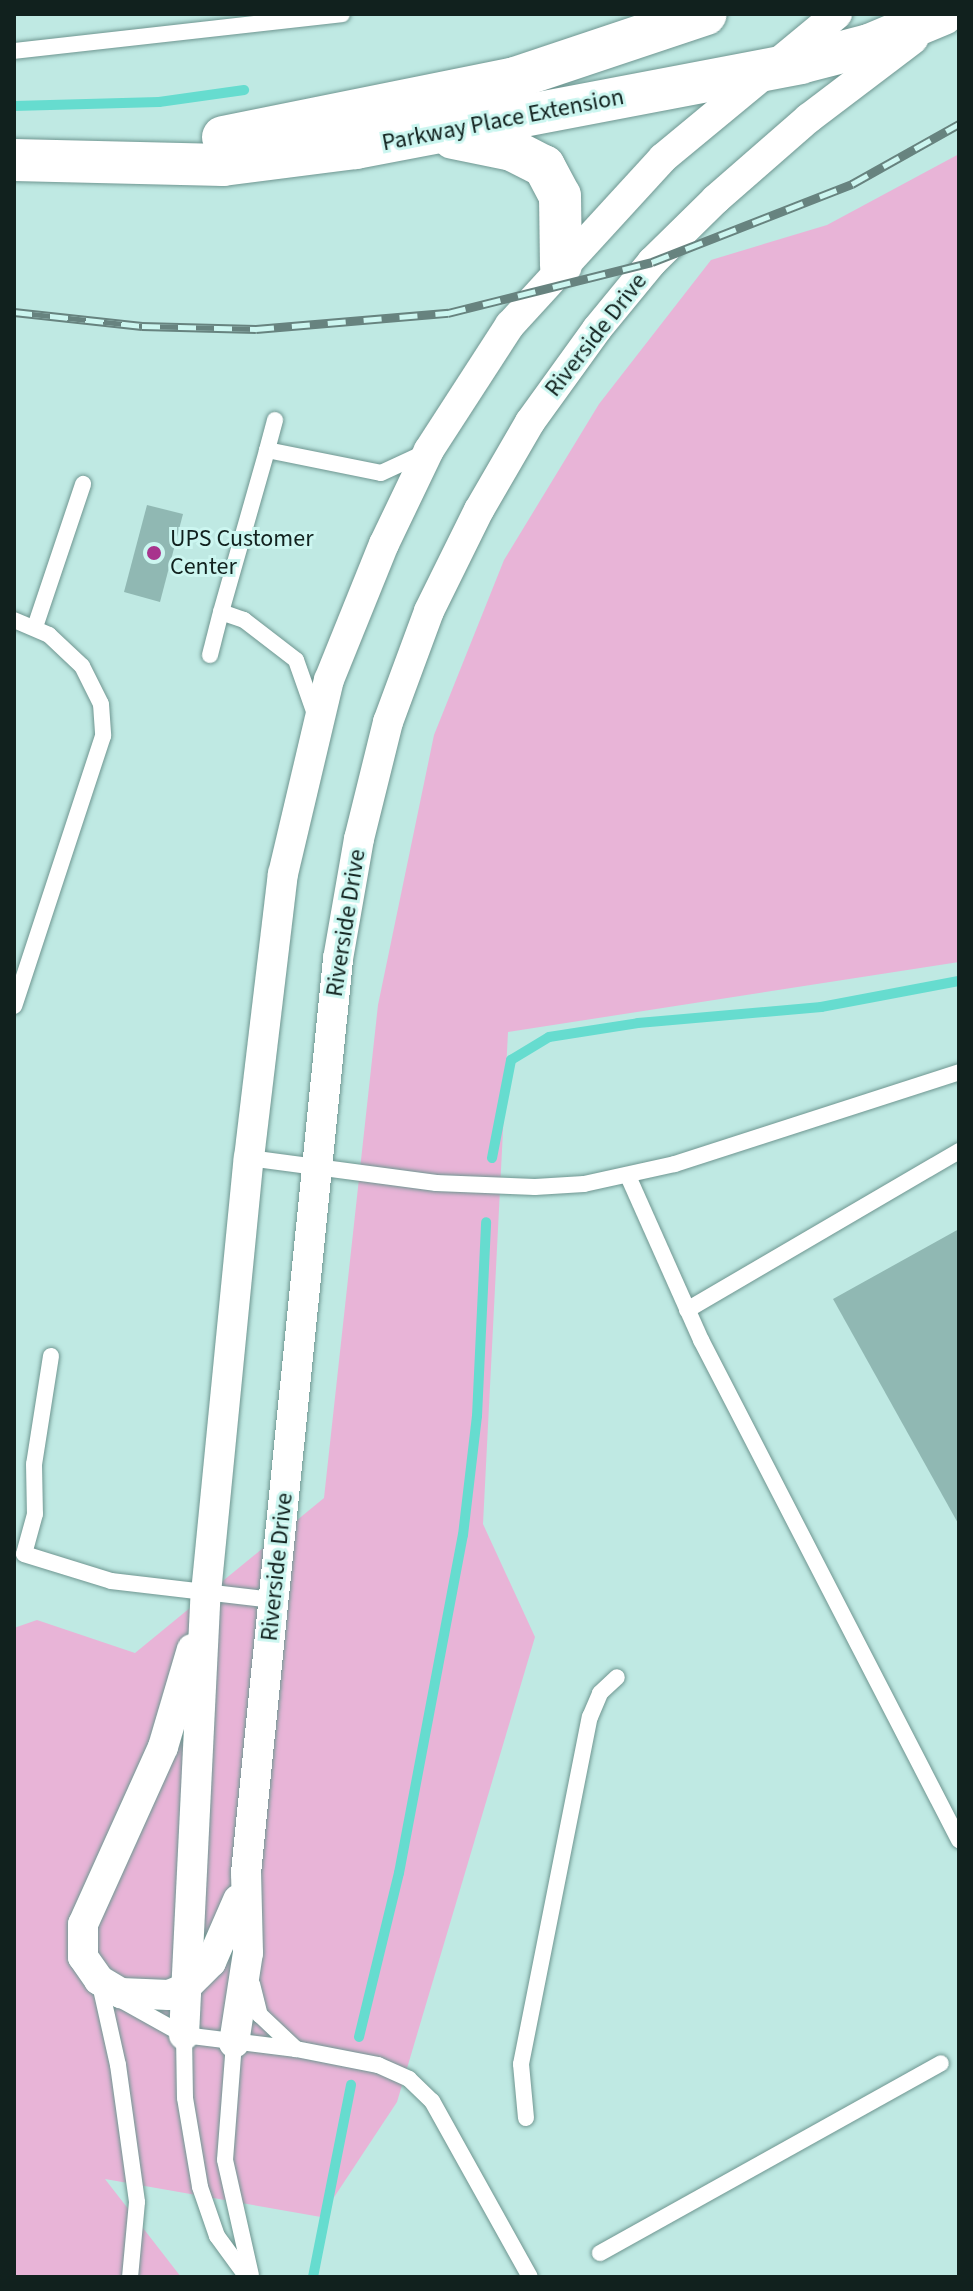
<!DOCTYPE html>
<style>
body{margin:0}
#map{position:relative;width:973px;height:2291px;overflow:hidden;background:#bfe9e3;font-family:"Source Sans 3",sans-serif}
div>[style]{position:absolute}
.green>*{inset:0;background:#e8b4d7}
.stream>*{height:10px;margin:-5px;padding:0 5px;transform-origin:5px;border-radius:5px;background:#66dccf}
.building>*{inset:0;background:#90b8b3}
.roads{filter:drop-shadow(0 0 2px #6f9691) drop-shadow(0 0 2px #6f9691)}
.service>*{height:16px;margin:-8px;padding:0 8px;transform-origin:8px;border-radius:8px;background:#fff}
.minor>*{height:30px;margin:-15px;padding:0 15px;transform-origin:15px;border-radius:15px;background:#fff}
.secondary>*{height:42px;margin:-21px;padding:0 21px;transform-origin:21px;border-radius:21px;background:#fff}
.rail>*{height:9px;margin-top:-4.5px;transform-origin:0;background:repeating-linear-gradient(90deg,#ccf6f0 0 18px,#67837f 0 36px);box-sizing:border-box;border-block:2px solid #67837f}
.dots>*{width:22px;height:22px;translate:-50% -50%;box-sizing:border-box;border:4px solid #ccf6f0;border-radius:50%}
span{translate:-50% -50%;white-space:nowrap;text-align:center;line-height:1.15;-webkit-text-stroke:6px #ccf6f0;paint-order:stroke}
.street-label{font-size:24px;color:#11211e}
.poi-label{font-size:24px;color:#11211e}
.left{translate:0 -50%;text-align:left}
.frame{position:absolute;inset:0;border:16px solid #11211e;pointer-events:none}
</style>
<div id="map">
<div class="green">
<i style="clip-path:polygon(959px 154px,959px 962px,508px 1032px,483px 1524px,535px 1637px,397px 2102px,321px 2217px,105px 2179px,181px 2277px,14px 2277px,14px 1628px,37px 1620px,135px 1653px,324px 1498px,378px 1005px,434px 735px,504px 560px,599px 404px,711px 260px,827px 225px)"></i>
</div>
<div class="stream">
<i style="left:14px;top:106px;width:145px;rotate:-1.6deg"></i>
<i style="left:159px;top:102px;width:86px;rotate:-8deg"></i>
<i style="left:492px;top:1158px;width:100px;rotate:-79deg"></i>
<i style="left:511px;top:1060px;width:44px;rotate:-31.2deg"></i>
<i style="left:549px;top:1037px;width:90px;rotate:-8.9deg"></i>
<i style="left:638px;top:1023px;width:184px;rotate:-5deg"></i>
<i style="left:821px;top:1007px;width:140px;rotate:-10.7deg"></i>
<i style="left:359px;top:2037px;width:169px;rotate:-76.3deg"></i>
<i style="left:399px;top:1873px;width:344px;rotate:-79.3deg"></i>
<i style="left:463px;top:1535px;width:120px;rotate:-83.3deg"></i>
<i style="left:477px;top:1416px;width:194px;rotate:-87.3deg"></i>
<i style="left:313px;top:2277px;width:196px;rotate:-78.8deg"></i>
</div>
<div class="building">
<i style="clip-path:polygon(147px 505px,183px 514px,160px 602px,124px 592px)"></i>
<i style="clip-path:polygon(959px 1229px,959px 1525px,833px 1299px)"></i>
</div>
<div class="roads">
<div class="service">
<i style="left:14px;top:51px;width:330px;rotate:-6.4deg"></i>
<i style="left:267px;top:450px;width:31px;rotate:-75deg"></i>
<i style="left:14px;top:620px;width:38px;rotate:23deg"></i>
<i style="left:49px;top:635px;width:45px;rotate:43.2deg"></i>
<i style="left:82px;top:666px;width:42px;rotate:63.4deg"></i>
<i style="left:101px;top:704px;width:32px;rotate:86deg"></i>
<i style="left:103px;top:736px;width:284px;rotate:108.2deg"></i>
<i style="left:35px;top:627px;width:151px;rotate:-71.4deg"></i>
<i style="left:210px;top:655px;width:44px;rotate:-75.7deg"></i>
<i style="left:315px;top:714px;width:57px;rotate:-109.4deg"></i>
<i style="left:296px;top:660px;width:66px;rotate:-142.4deg"></i>
<i style="left:244px;top:620px;width:24px;rotate:-161deg"></i>
<i style="left:221px;top:612px;width:168px;rotate:-74.1deg"></i>
<i style="left:267px;top:450px;width:116px;rotate:11.4deg"></i>
<i style="left:381px;top:473px;width:47px;rotate:-24.9deg"></i>
<i style="left:249px;top:1158px;width:189px;rotate:7.6deg"></i>
<i style="left:436px;top:1183px;width:99px;rotate:2.3deg"></i>
<i style="left:535px;top:1187px;width:49px;rotate:-3.5deg"></i>
<i style="left:584px;top:1184px;width:93px;rotate:-12.4deg"></i>
<i style="left:675px;top:1164px;width:299px;rotate:-17.9deg"></i>
<i style="left:628px;top:1176px;width:180px;rotate:66deg"></i>
<i style="left:701px;top:1340px;width:563px;rotate:62.71deg"></i>
<i style="left:687px;top:1310px;width:315px;rotate:-30.3deg"></i>
<i style="left:51px;top:1356px;width:109px;rotate:98.9deg"></i>
<i style="left:34px;top:1464px;width:50px;rotate:88.9deg"></i>
<i style="left:35px;top:1514px;width:41px;rotate:105.4deg"></i>
<i style="left:24px;top:1554px;width:91px;rotate:17.2deg"></i>
<i style="left:111px;top:1581px;width:163px;rotate:6.7deg"></i>
<i style="left:99px;top:1980px;width:87px;rotate:77.4deg"></i>
<i style="left:118px;top:2065px;width:138px;rotate:82.1deg"></i>
<i style="left:137px;top:2202px;width:75px;rotate:95.3deg"></i>
<i style="left:252px;top:1984px;width:32px;rotate:76deg"></i>
<i style="left:260px;top:2015px;width:50px;rotate:43.4deg"></i>
<i style="left:114px;top:1996px;width:80px;rotate:29.1deg"></i>
<i style="left:184px;top:2035px;width:113px;rotate:7.1deg"></i>
<i style="left:296px;top:2049px;width:84px;rotate:11deg"></i>
<i style="left:378px;top:2065px;width:34px;rotate:24deg"></i>
<i style="left:409px;top:2079px;width:32px;rotate:44deg"></i>
<i style="left:432px;top:2101px;width:201px;rotate:60.9deg"></i>
<i style="left:184px;top:2035px;width:63px;rotate:89.1deg"></i>
<i style="left:185px;top:2098px;width:90px;rotate:80.4deg"></i>
<i style="left:200px;top:2187px;width:52px;rotate:70.9deg"></i>
<i style="left:217px;top:2236px;width:51px;rotate:53.8deg"></i>
<i style="left:234px;top:2043px;width:117px;rotate:94.4deg"></i>
<i style="left:225px;top:2160px;width:118px;rotate:77.3deg"></i>
<i style="left:526px;top:2118px;width:54px;rotate:-95.3deg"></i>
<i style="left:521px;top:2064px;width:354px;rotate:-78.8deg"></i>
<i style="left:590px;top:1717px;width:26px;rotate:-67deg"></i>
<i style="left:600px;top:1693px;width:23px;rotate:-43deg"></i>
<i style="left:600px;top:2253px;width:390px;rotate:-29.1deg"></i>
</div>
<div class="minor">
<i style="left:192px;top:1649px;width:102px;rotate:106.5deg"></i>
<i style="left:163px;top:1747px;width:194px;rotate:114.3deg"></i>
<i style="left:83px;top:1924px;width:33px;rotate:90deg"></i>
<i style="left:83px;top:1957px;width:28px;rotate:55deg"></i>
<i style="left:99px;top:1980px;width:26px;rotate:31deg"></i>
<i style="left:121px;top:1993px;width:48px;rotate:2.4deg"></i>
<i style="left:169px;top:1995px;width:16px;rotate:-22deg"></i>
<i style="left:184px;top:1989px;width:38px;rotate:-45deg"></i>
<i style="left:211px;top:1962px;width:68px;rotate:-66.5deg"></i>
<i style="left:184px;top:2035px;width:443px;rotate:-87.2deg"></i>
<i style="left:206px;top:1593px;width:437px;rotate:-84.4deg"></i>
<i style="left:249px;top:1158px;width:286px;rotate:-83.2deg"></i>
<i style="left:283px;top:874px;width:199px;rotate:-76.7deg"></i>
<i style="left:329px;top:680px;width:147px;rotate:-68deg"></i>
<i style="left:384px;top:544px;width:104px;rotate:-64.4deg"></i>
<i style="left:429px;top:450px;width:149px;rotate:-57.1deg"></i>
<i style="left:510px;top:325px;width:226px;rotate:-47.5deg"></i>
<i style="left:663px;top:158px;width:226px;rotate:-39.6deg"></i>
<i style="left:234px;top:2043px;width:91px;rotate:-81.2deg"></i>
<i style="left:248px;top:1953px;width:80px;rotate:-91.4deg"></i>
<i style="left:246px;top:1873px;width:919px;rotate:-84.25deg"></i>
<i style="left:338px;top:959px;width:122px;rotate:-80.1deg"></i>
<i style="left:359px;top:839px;width:121px;rotate:-76.1deg"></i>
<i style="left:388px;top:722px;width:118px;rotate:-69.7deg"></i>
<i style="left:429px;top:611px;width:113px;rotate:-63.7deg"></i>
<i style="left:479px;top:510px;width:102px;rotate:-59.9deg"></i>
<i style="left:530px;top:422px;width:115px;rotate:-54.2deg"></i>
<i style="left:597px;top:329px;width:87px;rotate:-50.6deg"></i>
<i style="left:652px;top:262px;width:90px;rotate:-44.5deg"></i>
<i style="left:716px;top:199px;width:123px;rotate:-41.1deg"></i>
<i style="left:809px;top:118px;width:131px;rotate:-37.2deg"></i>
</div>
<div class="secondary">
<i style="left:223px;top:137px;width:298px;rotate:-11.4deg"></i>
<i style="left:515px;top:78px;width:201px;rotate:-18.5deg"></i>
<i style="left:453px;top:138px;width:60px;rotate:11.5deg"></i>
<i style="left:512px;top:150px;width:36px;rotate:27deg"></i>
<i style="left:544px;top:166px;width:34px;rotate:62deg"></i>
<i style="left:560px;top:196px;width:69px;rotate:89.2deg"></i>
<i style="left:14px;top:160px;width:209px;rotate:1.4deg"></i>
<i style="left:223px;top:165px;width:134px;rotate:-7.3deg"></i>
<i style="left:356px;top:148px;width:452px;rotate:-10.8deg"></i>
<i style="left:800px;top:63px;width:71px;rotate:-14.6deg"></i>
<i style="left:869px;top:45px;width:80px;rotate:-22.7deg"></i>
</div>
</div>
<div class="rail">
<i style="left:14px;top:312px;width:129px;rotate:6.2deg"></i>
<i style="left:142px;top:326px;width:114px;rotate:1.5deg"></i>
<i style="left:256px;top:329px;width:193px;rotate:-4.8deg"></i>
<i style="left:448px;top:313px;width:210px;rotate:-14deg"></i>
<i style="left:652px;top:262px;width:215px;rotate:-21.3deg"></i>
<i style="left:852px;top:184px;width:123px;rotate:-29.3deg"></i>
</div>
<div class="dots">
<i style="left:154px;top:553px;background:#a8348d"></i>
</div>
<div class="street-label">
<span style="left:503px;top:120px;rotate:-11deg">Parkway Place Extension</span>
<span style="left:596px;top:335px;rotate:-52deg">Riverside Drive</span>
<span style="left:346px;top:923px;rotate:-81deg">Riverside Drive</span>
<span style="left:277px;top:1567px;rotate:-84deg">Riverside Drive</span>
</div>
<div class="poi-label">
<span class="left" style="left:170px;top:553px">UPS Customer<br>Center</span>
</div>
<div class="frame"></div>
</div>
